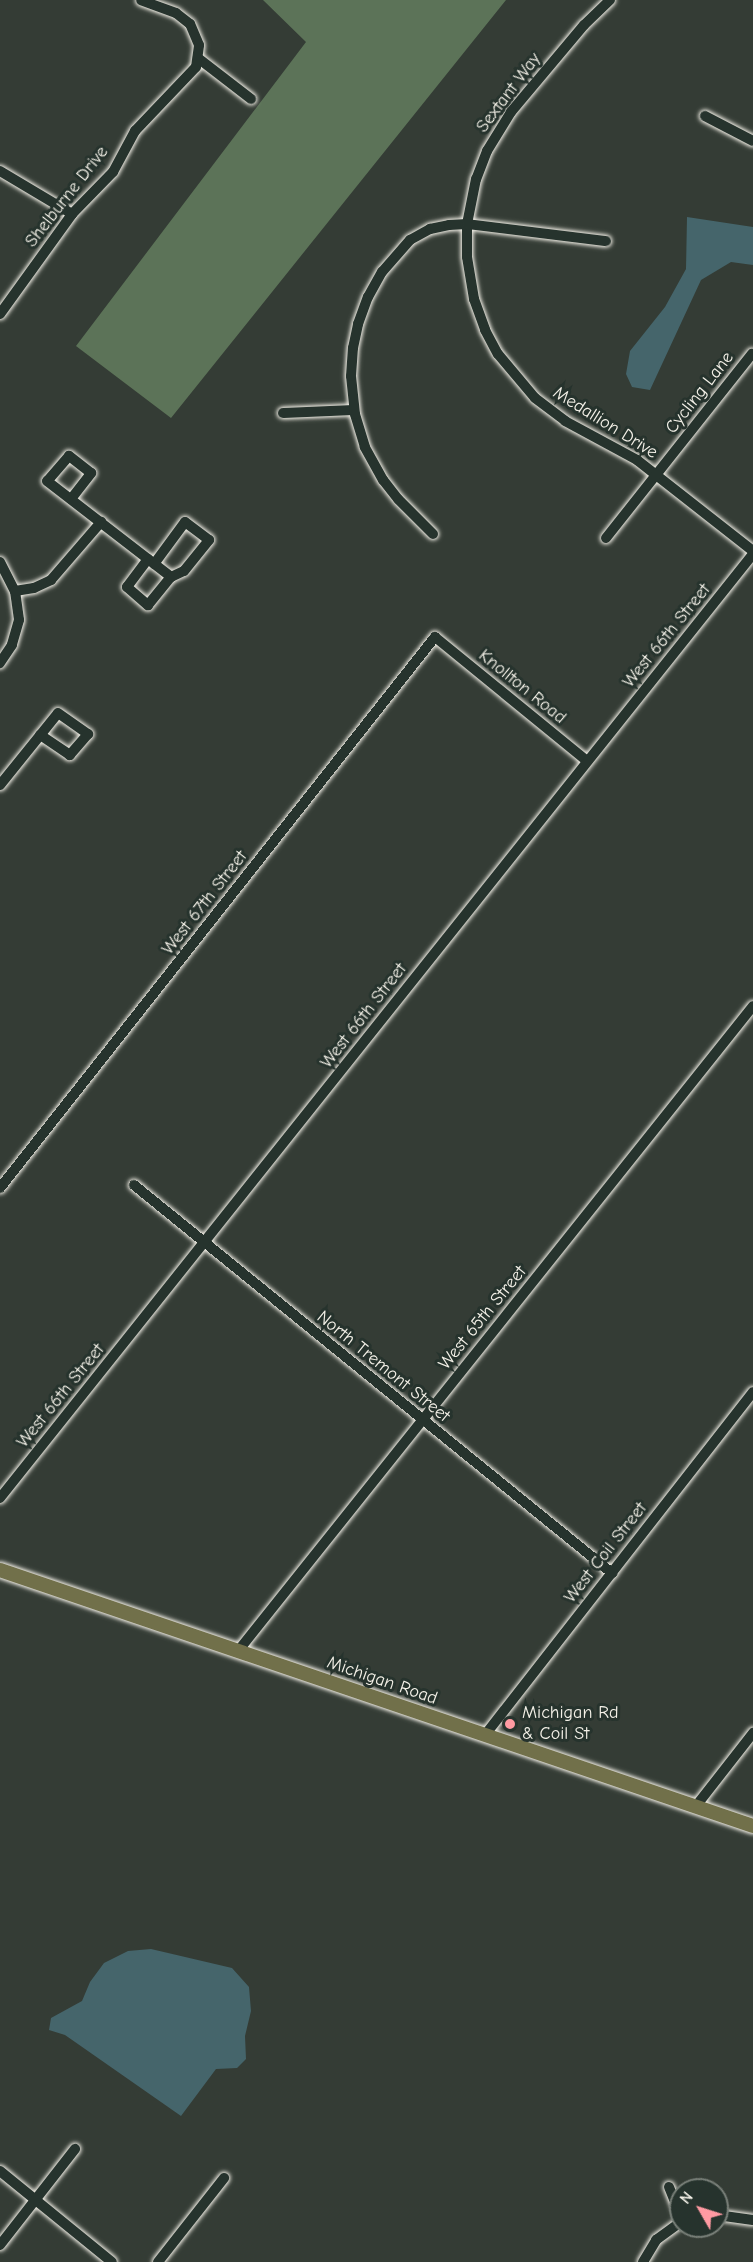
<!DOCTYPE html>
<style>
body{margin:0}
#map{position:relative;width:753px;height:2262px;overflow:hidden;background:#343c35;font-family:"Comic Neue",sans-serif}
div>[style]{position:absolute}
.green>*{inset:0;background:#5c7358}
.water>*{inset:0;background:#45656b}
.roads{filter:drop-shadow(0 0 2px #f4f1e8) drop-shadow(0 0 2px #f4f1e8)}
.minor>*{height:10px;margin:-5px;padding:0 5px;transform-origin:5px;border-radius:5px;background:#26332d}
.major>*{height:14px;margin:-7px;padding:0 7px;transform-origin:7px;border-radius:7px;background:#71704a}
.dots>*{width:16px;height:16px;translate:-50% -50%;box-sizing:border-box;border:3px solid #26332d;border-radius:50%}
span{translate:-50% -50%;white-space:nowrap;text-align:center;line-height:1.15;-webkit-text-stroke:6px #26332d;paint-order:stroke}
.street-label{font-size:18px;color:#f4f1e8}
.poi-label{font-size:18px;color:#f4f1e8}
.left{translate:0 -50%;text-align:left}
.north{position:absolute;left:669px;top:2178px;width:60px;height:60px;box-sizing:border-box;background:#26332d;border:2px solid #787f78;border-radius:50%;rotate:309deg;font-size:16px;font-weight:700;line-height:24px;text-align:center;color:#f4f1e8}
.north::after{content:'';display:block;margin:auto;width:21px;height:27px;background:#ff9aa2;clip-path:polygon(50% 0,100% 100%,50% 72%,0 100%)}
</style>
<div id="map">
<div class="green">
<i style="clip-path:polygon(263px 0,506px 0,171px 418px,76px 346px,306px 42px)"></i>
</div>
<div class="water">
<i style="clip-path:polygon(687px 217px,753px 227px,753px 265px,731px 262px,701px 280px,650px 390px,632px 387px,626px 374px,630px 351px,665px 307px,686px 269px)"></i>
<i style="clip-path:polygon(151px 1949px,232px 1968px,249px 1987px,251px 2011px,245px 2036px,246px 2059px,237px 2068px,216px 2069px,181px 2116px,65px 2035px,49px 2030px,51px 2018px,82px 2001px,90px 1982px,104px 1963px,128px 1951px)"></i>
</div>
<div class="roads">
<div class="minor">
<i style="left:610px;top:0;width:36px;rotate:136deg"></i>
<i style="left:584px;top:25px;width:114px;rotate:130deg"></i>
<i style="left:511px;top:112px;width:46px;rotate:121.6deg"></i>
<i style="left:487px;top:151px;width:30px;rotate:111deg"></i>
<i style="left:476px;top:179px;width:46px;rotate:101.3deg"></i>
<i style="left:467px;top:224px;width:33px;rotate:90deg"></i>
<i style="left:467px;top:257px;width:43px;rotate:80.5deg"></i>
<i style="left:474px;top:299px;width:33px;rotate:70deg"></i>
<i style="left:485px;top:330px;width:27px;rotate:62deg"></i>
<i style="left:498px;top:354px;width:57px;rotate:49.9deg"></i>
<i style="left:535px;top:398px;width:38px;rotate:37deg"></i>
<i style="left:565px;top:421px;width:82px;rotate:28.4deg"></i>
<i style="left:637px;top:460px;width:147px;rotate:38.1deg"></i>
<i style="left:198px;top:58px;width:67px;rotate:37.7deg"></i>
<i style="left:705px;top:116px;width:54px;rotate:27.5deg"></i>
<i style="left:0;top:171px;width:84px;rotate:30.8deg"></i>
<i style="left:0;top:314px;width:123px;rotate:-54.2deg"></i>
<i style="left:72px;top:214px;width:59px;rotate:-45.7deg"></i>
<i style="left:113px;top:172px;width:47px;rotate:-61.8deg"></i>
<i style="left:135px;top:131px;width:88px;rotate:-46.4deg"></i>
<i style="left:196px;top:67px;width:22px;rotate:-82deg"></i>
<i style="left:199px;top:45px;width:23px;rotate:-113deg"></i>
<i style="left:190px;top:24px;width:18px;rotate:-142deg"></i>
<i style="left:176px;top:13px;width:37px;rotate:-160deg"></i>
<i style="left:283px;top:413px;width:71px;rotate:-2.4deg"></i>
<i style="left:71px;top:499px;width:33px;rotate:-52deg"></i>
<i style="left:91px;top:473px;width:28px;rotate:-142deg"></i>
<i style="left:69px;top:456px;width:33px;rotate:131deg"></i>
<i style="left:47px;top:481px;width:157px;rotate:37.7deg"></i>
<i style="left:433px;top:534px;width:49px;rotate:-135deg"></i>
<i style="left:398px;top:499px;width:24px;rotate:-128deg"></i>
<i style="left:383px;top:480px;width:38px;rotate:-119deg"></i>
<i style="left:365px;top:447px;width:34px;rotate:-107deg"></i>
<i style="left:355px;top:414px;width:38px;rotate:-96deg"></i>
<i style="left:351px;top:376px;width:28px;rotate:-86deg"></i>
<i style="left:353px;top:348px;width:25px;rotate:-78deg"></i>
<i style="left:358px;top:324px;width:29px;rotate:-70deg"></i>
<i style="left:368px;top:297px;width:29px;rotate:-61deg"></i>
<i style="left:382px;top:272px;width:43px;rotate:-48.8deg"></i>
<i style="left:410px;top:240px;width:23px;rotate:-29deg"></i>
<i style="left:430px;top:229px;width:19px;rotate:-12deg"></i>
<i style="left:449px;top:225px;width:18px;rotate:-3deg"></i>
<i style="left:467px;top:224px;width:140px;rotate:7deg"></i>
<i style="left:606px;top:538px;width:235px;rotate:-51.6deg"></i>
<i style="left:148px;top:559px;width:35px;rotate:127deg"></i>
<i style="left:127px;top:587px;width:28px;rotate:41deg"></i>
<i style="left:148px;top:605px;width:36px;rotate:-51deg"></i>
<i style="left:171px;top:577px;width:14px;rotate:-25deg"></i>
<i style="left:184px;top:571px;width:40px;rotate:-51deg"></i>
<i style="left:209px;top:540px;width:30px;rotate:-143deg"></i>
<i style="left:185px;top:522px;width:52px;rotate:126.4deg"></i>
<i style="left:0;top:562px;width:33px;rotate:63deg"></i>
<i style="left:15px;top:591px;width:29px;rotate:82deg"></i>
<i style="left:19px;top:620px;width:26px;rotate:106deg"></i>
<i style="left:12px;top:645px;width:22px;rotate:124deg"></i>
<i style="left:15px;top:591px;width:19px;rotate:-9deg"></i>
<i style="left:34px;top:588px;width:19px;rotate:-25deg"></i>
<i style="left:51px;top:580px;width:77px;rotate:-49.2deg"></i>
<i style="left:0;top:785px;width:92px;rotate:-51.1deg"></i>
<i style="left:58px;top:713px;width:37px;rotate:35deg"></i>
<i style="left:88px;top:734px;width:28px;rotate:131deg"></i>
<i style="left:70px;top:755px;width:36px;rotate:-146deg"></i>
<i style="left:134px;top:1185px;width:616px;rotate:39.07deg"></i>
<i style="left:0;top:1188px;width:702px;rotate:-51.71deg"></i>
<i style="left:435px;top:637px;width:196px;rotate:39.2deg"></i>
<i style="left:0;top:1498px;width:1208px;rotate:-51.42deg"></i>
<i style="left:238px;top:1651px;width:825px;rotate:-51.39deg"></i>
<i style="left:485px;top:1735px;width:435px;rotate:-52deg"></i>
<i style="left:696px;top:1806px;width:93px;rotate:-52deg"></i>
<i style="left:0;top:2171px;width:144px;rotate:39.1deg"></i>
<i style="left:669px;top:2187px;width:31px;rotate:68deg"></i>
<i style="left:717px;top:2215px;width:36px;rotate:8deg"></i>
<i style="left:0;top:2245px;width:122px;rotate:-52deg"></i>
<i style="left:158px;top:2262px;width:107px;rotate:-51.8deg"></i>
<i style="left:643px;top:2262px;width:26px;rotate:-59deg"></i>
<i style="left:656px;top:2240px;width:31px;rotate:-36deg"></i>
</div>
<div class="major">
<i style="left:0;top:1570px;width:795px;rotate:18.78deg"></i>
</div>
</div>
<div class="dots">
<i style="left:510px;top:1724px;background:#ff9aa2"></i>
</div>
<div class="street-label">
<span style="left:509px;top:93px;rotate:-53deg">Sextant Way</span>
<span style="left:67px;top:197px;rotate:-52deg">Shelburne Drive</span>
<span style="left:700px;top:393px;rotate:-52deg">Cycling Lane</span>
<span style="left:605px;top:423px;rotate:32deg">Medallion Drive</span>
<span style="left:667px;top:636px;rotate:-51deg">West 66th Street</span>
<span style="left:522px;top:687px;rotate:39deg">Knollton Road</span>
<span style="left:205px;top:903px;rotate:-52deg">West 67th Street</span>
<span style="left:364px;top:1016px;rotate:-52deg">West 66th Street</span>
<span style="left:483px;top:1318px;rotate:-51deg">West 65th Street</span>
<span style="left:383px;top:1367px;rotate:39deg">North Tremont Street</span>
<span style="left:61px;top:1396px;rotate:-51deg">West 66th Street</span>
<span style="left:606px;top:1553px;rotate:-52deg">West Coil Street</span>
<span style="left:382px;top:1681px;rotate:19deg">Michigan Road</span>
</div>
<div class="poi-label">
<span class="left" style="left:522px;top:1724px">Michigan Rd<br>&amp; Coil St</span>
</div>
<div class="north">N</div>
</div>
